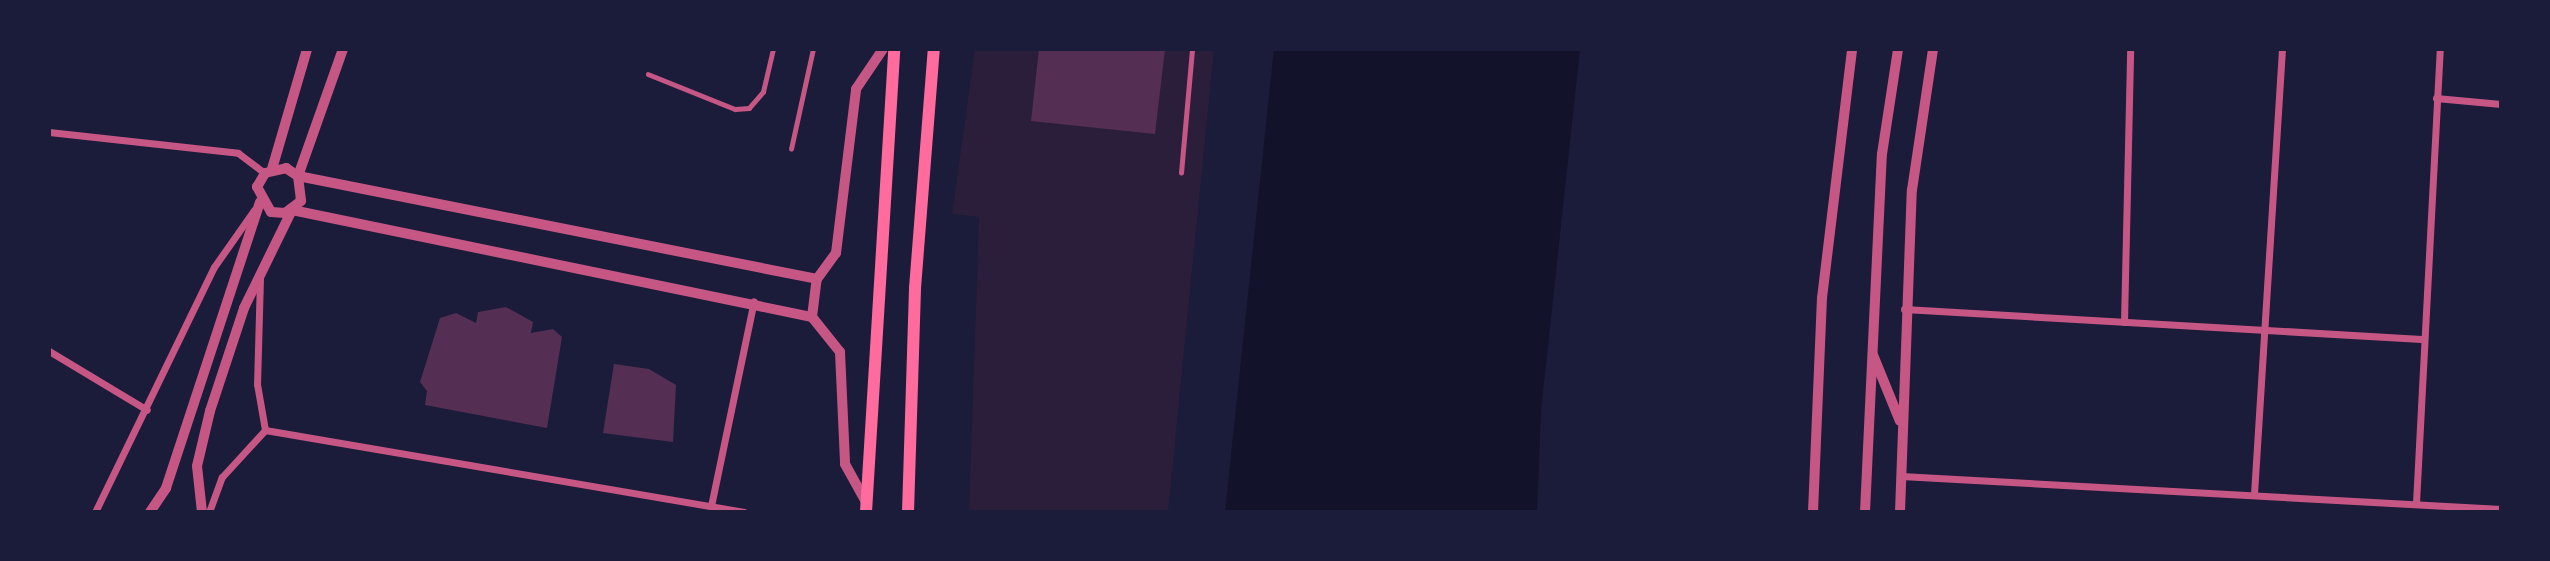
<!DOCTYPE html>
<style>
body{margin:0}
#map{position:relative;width:2550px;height:561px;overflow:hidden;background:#1b1b3a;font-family:Manrope,sans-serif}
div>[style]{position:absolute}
.green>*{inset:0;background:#2a1e3b}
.water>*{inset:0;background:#12122b}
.building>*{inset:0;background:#542f53}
.service>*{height:4.5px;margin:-2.25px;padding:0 2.25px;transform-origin:2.25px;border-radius:2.25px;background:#c65784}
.minor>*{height:7px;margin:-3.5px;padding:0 3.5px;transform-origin:3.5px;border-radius:3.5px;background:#c65784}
.tertiary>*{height:10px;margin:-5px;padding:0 5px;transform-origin:5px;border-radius:5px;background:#c65784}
.primary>*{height:12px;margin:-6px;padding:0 6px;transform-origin:6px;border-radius:6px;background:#ff6b9d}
span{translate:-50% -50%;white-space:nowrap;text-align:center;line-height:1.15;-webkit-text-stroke:5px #1b1b3a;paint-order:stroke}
.frame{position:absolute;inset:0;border:51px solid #1b1b3a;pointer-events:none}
</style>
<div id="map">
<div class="green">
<i style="clip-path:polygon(975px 49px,1214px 49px,1168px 512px,969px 512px,979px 217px,952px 214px)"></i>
</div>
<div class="water">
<i style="clip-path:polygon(1274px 49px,1580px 49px,1541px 411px,1537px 512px,1225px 512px)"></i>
</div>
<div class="building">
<i style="clip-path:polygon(1039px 49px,1165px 49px,1155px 134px,1031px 121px)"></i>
<i style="clip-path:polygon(506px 307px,533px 322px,531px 333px,553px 329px,562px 337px,547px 428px,425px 405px,427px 391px,420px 382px,440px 318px,456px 313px,476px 323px,478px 312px)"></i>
<i style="clip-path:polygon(614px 364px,649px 369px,676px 385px,673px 442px,603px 433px)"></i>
</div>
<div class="service">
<i style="left:648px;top:74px;width:94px;rotate:21.9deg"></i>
<i style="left:735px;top:109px;width:14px;rotate:-4deg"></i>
<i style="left:749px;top:108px;width:21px;rotate:-49deg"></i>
<i style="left:763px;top:92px;width:44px;rotate:-76.9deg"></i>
<i style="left:791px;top:149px;width:102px;rotate:-77.6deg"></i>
<i style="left:1181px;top:173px;width:124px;rotate:-84.9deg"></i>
</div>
<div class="minor">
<i style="left:2436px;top:98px;width:65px;rotate:5.3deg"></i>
<i style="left:49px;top:132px;width:190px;rotate:6.3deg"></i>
<i style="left:238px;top:153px;width:34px;rotate:37deg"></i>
<i style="left:260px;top:278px;width:106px;rotate:91.6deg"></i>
<i style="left:257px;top:384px;width:47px;rotate:80.1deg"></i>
<i style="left:1904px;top:309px;width:518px;rotate:3.32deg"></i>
<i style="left:2124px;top:322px;width:273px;rotate:-88.7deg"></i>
<i style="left:49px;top:351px;width:114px;rotate:31deg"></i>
<i style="left:265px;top:430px;width:486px;rotate:9.7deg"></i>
<i style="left:1901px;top:476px;width:601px;rotate:3.15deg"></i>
<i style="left:2254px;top:494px;width:446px;rotate:-86.4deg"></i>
<i style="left:2416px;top:503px;width:455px;rotate:-87deg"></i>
<i style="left:711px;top:506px;width:209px;rotate:-78.2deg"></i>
<i style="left:95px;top:512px;width:272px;rotate:-64.1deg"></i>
<i style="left:214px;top:267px;width:70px;rotate:-54.9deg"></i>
<i style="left:209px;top:512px;width:37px;rotate:-70deg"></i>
<i style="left:222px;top:477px;width:64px;rotate:-47.5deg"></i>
</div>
<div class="tertiary">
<i style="left:343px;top:49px;width:135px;rotate:109.5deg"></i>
<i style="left:298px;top:176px;width:25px;rotate:83deg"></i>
<i style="left:301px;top:201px;width:20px;rotate:143deg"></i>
<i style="left:285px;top:213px;width:14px;rotate:-176deg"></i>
<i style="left:271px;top:212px;width:29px;rotate:-119deg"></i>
<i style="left:257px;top:187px;width:16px;rotate:-60deg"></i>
<i style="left:265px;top:173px;width:22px;rotate:-13deg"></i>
<i style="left:286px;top:168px;width:14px;rotate:34deg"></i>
<i style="left:298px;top:176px;width:529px;rotate:11.22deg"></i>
<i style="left:272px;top:169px;width:125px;rotate:-73.7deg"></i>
<i style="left:812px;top:317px;width:38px;rotate:-83deg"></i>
<i style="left:817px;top:279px;width:32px;rotate:-54deg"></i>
<i style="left:836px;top:253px;width:165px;rotate:-83deg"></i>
<i style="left:856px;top:89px;width:48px;rotate:-56deg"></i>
<i style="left:1873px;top:355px;width:71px;rotate:67.8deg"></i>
<i style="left:150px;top:512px;width:29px;rotate:-56deg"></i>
<i style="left:166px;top:488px;width:301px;rotate:-71.8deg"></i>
<i style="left:202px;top:512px;width:46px;rotate:-96.2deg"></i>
<i style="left:197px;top:466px;width:57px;rotate:-76.7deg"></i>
<i style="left:210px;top:411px;width:108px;rotate:-71.7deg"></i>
<i style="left:244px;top:308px;width:109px;rotate:-63.9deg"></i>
<i style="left:292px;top:210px;width:531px;rotate:11.63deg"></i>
<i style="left:812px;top:317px;width:45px;rotate:51.3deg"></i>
<i style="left:840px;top:352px;width:112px;rotate:87.4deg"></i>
<i style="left:845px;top:464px;width:43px;rotate:61.1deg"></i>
<i style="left:1813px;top:512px;width:214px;rotate:-87.6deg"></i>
<i style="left:1822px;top:298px;width:251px;rotate:-83.1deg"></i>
<i style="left:1865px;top:512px;width:358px;rotate:-87.3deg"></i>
<i style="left:1882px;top:154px;width:106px;rotate:-81.3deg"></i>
<i style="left:1900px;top:512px;width:322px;rotate:-87.9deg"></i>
<i style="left:1912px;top:190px;width:143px;rotate:-81.5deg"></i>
</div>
<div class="primary">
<i style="left:866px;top:512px;width:464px;rotate:-86.5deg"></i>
<i style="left:908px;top:512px;width:224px;rotate:-88.2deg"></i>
<i style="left:915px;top:288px;width:240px;rotate:-85.5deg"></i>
</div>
<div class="frame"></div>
</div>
